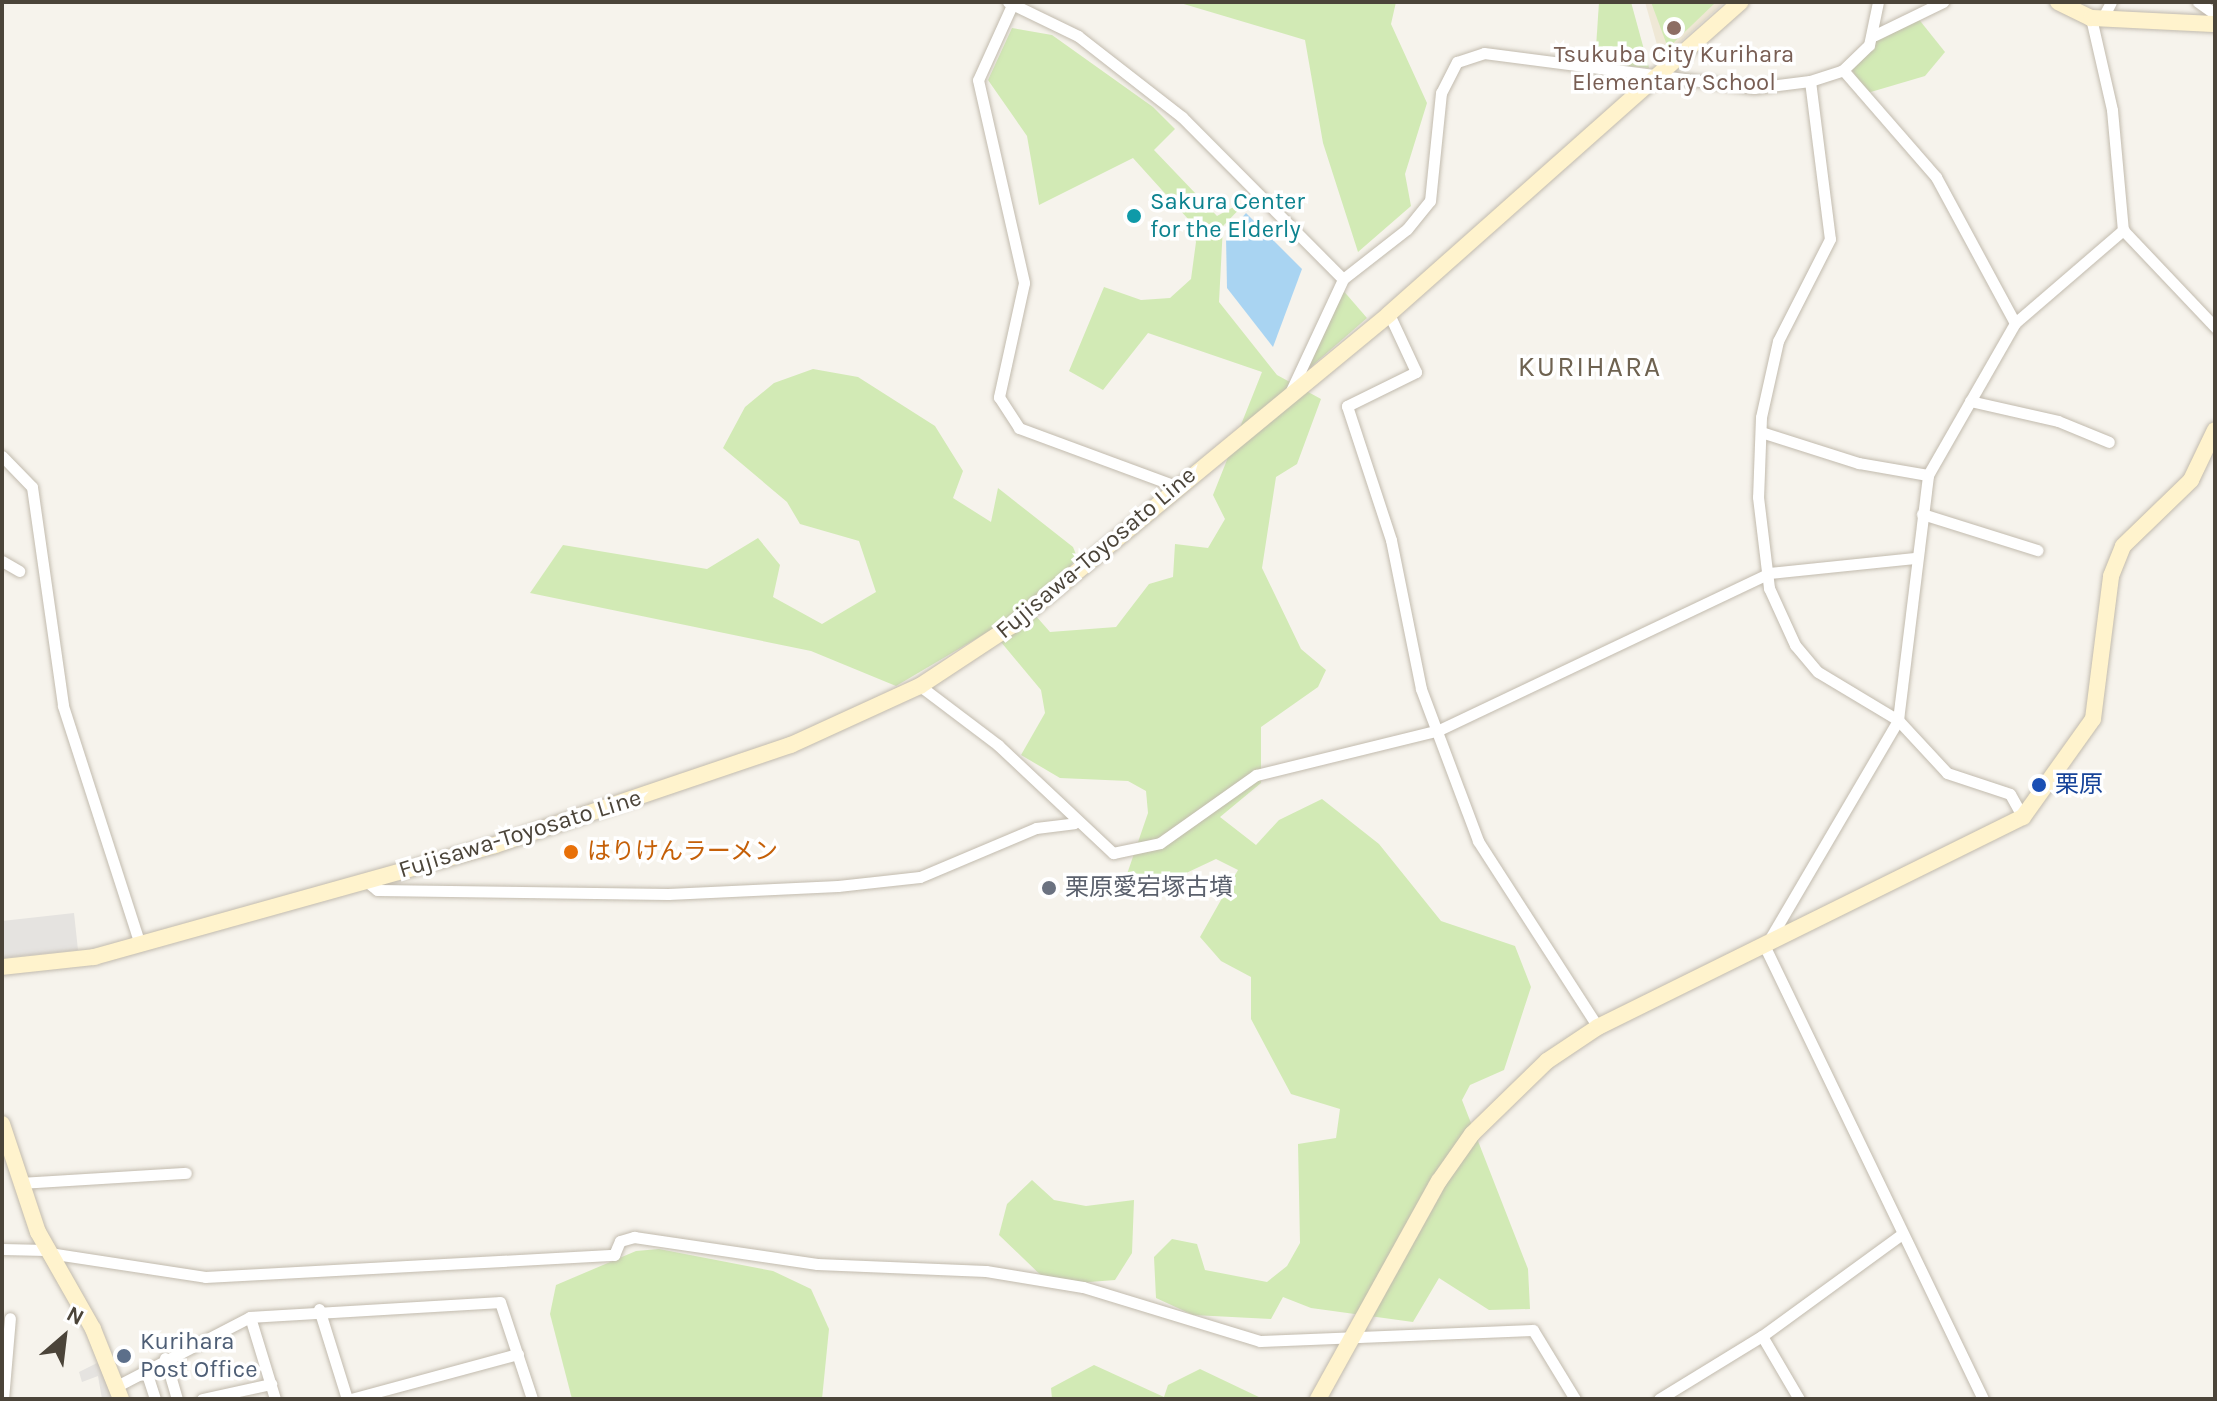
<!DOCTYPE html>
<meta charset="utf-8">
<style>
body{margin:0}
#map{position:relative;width:2217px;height:1401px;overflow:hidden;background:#f6f3ec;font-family:Karla,"Noto Sans JP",sans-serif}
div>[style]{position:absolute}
.education>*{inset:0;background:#efe8d6}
.green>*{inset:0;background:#d2eab5}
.parking>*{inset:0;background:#e5e3e0}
.water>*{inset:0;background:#a9d4f2}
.roads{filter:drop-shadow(0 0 2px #c2bbae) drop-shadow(0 0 2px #c2bbae)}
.street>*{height:11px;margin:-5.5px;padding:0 5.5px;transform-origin:5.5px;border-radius:5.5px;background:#fff}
.secondary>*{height:16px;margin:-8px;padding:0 8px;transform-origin:8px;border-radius:8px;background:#fff3cd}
.dots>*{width:22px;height:22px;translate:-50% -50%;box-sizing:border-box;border:4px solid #fff;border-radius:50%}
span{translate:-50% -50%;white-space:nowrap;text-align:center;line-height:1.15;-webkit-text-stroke:7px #fff;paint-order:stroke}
.education-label{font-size:24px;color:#785e54}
.culture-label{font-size:24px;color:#0d838f}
.left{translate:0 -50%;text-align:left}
.street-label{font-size:24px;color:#4b4439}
.transit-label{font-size:24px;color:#164399}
.food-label{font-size:24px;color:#c56008}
.worship-label{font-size:24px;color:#5b616d}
.service-label{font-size:24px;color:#4e5e75}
.quarter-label{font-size:28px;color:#6e6250;letter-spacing:2px}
.frame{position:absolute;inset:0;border:4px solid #4b4439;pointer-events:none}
.north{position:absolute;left:24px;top:1297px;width:80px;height:80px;-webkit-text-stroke:6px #fff;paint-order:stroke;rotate:28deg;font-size:22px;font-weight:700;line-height:32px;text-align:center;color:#4b4439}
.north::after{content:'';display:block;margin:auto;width:28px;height:36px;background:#4b4439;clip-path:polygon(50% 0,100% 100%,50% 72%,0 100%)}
</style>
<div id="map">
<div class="education">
<i style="clip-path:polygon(1645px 2px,1725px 2px,1661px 59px)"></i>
</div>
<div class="green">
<i style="clip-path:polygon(1177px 2px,1396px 2px,1391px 24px,1427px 103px,1405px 174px,1411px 206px,1358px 252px,1323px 143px,1305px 40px)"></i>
<i style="clip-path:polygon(1599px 2px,1631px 2px,1649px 68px,1595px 63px)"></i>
<i style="clip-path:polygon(1651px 2px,1716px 2px,1668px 48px)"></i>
<i style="clip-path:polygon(1917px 17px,1945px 52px,1925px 76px,1864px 94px,1851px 67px,1878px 38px)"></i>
<i style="clip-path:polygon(1012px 28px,1052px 35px,1153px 107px,1175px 129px,1154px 150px,1217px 216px,1250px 198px,1223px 226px,1219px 302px,1277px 375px,1321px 399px,1297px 464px,1276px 477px,1262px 568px,1301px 649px,1326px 670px,1318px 687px,1261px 727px,1261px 783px,1220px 817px,1256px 845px,1279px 820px,1322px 799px,1379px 844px,1441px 921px,1515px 946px,1531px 987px,1504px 1070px,1470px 1085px,1462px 1100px,1528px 1269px,1530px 1309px,1489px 1310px,1439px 1278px,1413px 1322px,1311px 1308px,1283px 1297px,1271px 1319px,1193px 1315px,1156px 1298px,1154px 1257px,1172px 1239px,1197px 1244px,1205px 1270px,1267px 1282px,1287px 1266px,1300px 1243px,1298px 1144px,1336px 1138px,1340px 1109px,1291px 1094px,1251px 1019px,1251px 977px,1221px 961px,1200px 937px,1238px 870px,1216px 859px,1150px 890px,1126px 877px,1148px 813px,1146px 791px,1128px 781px,1060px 778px,1021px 755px,1045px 713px,1041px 690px,991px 630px,896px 686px,811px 651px,530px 593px,563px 545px,707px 569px,758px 538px,780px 565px,773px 597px,822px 624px,876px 592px,859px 541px,800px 524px,787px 502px,723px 448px,745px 407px,774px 383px,813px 369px,858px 377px,935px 426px,963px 471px,953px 498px,991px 522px,998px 488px,1073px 547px,1077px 557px,1067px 571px,1028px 607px,1050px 632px,1116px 627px,1149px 584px,1173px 577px,1175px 544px,1208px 548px,1225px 519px,1213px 495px,1262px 372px,1148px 333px,1103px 390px,1069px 371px,1104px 287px,1141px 300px,1170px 298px,1191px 279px,1196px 242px,1189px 220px,1133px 158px,1039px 205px,1027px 136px,988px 80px)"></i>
<i style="clip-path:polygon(1341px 288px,1367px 318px,1305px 372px)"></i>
<i style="clip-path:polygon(1032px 1180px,1054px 1200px,1086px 1206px,1134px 1200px,1132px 1253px,1115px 1280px,1051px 1285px,999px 1235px,1007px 1204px)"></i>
<i style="clip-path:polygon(659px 1249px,773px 1271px,811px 1289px,829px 1329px,822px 1399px,572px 1399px,550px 1314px,556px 1285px,636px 1251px)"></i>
<i style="clip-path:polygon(1094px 1365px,1164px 1397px,1168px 1385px,1200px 1369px,1263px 1399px,1052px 1399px,1051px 1388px)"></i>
</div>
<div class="parking">
<i style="clip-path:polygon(74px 913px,78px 950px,2px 958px,2px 921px)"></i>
<i style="clip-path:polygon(101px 1361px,113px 1399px,102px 1399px,98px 1376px,82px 1382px,79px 1372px)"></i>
</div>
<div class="water">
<i style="clip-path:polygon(1246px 213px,1302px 269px,1273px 347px,1227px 288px,1226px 236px)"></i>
</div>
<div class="roads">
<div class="street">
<i style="left:1008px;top:2px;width:78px;rotate:25.9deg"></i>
<i style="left:1078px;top:36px;width:132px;rotate:37.9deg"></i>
<i style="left:1182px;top:117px;width:228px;rotate:45.2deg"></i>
<i style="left:2198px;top:2px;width:21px;rotate:35deg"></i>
<i style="left:1012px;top:5px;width:82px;rotate:114.4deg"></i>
<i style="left:978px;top:80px;width:208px;rotate:77.2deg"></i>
<i style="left:1024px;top:283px;width:117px;rotate:102.4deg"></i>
<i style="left:999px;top:397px;width:37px;rotate:57deg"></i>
<i style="left:1019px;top:428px;width:167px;rotate:20.3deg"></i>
<i style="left:2091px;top:18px;width:94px;rotate:77.1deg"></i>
<i style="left:2112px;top:110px;width:121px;rotate:84.8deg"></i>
<i style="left:2123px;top:230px;width:134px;rotate:46.5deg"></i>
<i style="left:2102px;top:19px;width:19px;rotate:-62deg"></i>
<i style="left:1875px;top:35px;width:76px;rotate:-25.9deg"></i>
<i style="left:1843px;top:70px;width:142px;rotate:49deg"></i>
<i style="left:1936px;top:177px;width:166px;rotate:61.6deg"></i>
<i style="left:1810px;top:81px;width:159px;rotate:82.8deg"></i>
<i style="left:1830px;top:239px;width:114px;rotate:117deg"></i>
<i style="left:1778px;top:341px;width:78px;rotate:102.6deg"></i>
<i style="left:1761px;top:417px;width:80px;rotate:92.1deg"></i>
<i style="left:1758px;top:497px;width:92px;rotate:83.1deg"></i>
<i style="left:1769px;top:588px;width:63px;rotate:65.5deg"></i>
<i style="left:1795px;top:645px;width:35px;rotate:50deg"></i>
<i style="left:1818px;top:672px;width:93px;rotate:31deg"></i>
<i style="left:1898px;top:720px;width:72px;rotate:47.2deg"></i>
<i style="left:1947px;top:773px;width:66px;rotate:18.4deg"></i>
<i style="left:2010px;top:794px;width:26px;rotate:61deg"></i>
<i style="left:1389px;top:314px;width:64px;rotate:65deg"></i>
<i style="left:1416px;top:372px;width:77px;rotate:153.8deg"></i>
<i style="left:1347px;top:406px;width:141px;rotate:71.8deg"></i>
<i style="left:1391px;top:540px;width:152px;rotate:78.6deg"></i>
<i style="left:1421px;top:689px;width:162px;rotate:69.4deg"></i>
<i style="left:1478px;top:841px;width:221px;rotate:57.2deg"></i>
<i style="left:1289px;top:395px;width:128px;rotate:-65deg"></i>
<i style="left:1343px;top:279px;width:81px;rotate:-38deg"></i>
<i style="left:1407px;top:229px;width:36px;rotate:-51deg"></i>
<i style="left:1430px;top:201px;width:109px;rotate:-84.2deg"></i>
<i style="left:1441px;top:93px;width:35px;rotate:-63deg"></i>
<i style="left:1457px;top:62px;width:28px;rotate:-18deg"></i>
<i style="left:1484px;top:53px;width:272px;rotate:7.4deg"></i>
<i style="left:1754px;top:88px;width:56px;rotate:-7.1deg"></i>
<i style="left:1810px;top:81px;width:35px;rotate:-18deg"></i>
<i style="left:1843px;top:70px;width:36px;rotate:-44deg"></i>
<i style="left:1869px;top:45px;width:44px;rotate:-78.2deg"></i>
<i style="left:1970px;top:401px;width:90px;rotate:12.8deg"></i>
<i style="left:2058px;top:421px;width:55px;rotate:22.4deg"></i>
<i style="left:1761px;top:432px;width:103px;rotate:17.6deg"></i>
<i style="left:1859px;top:463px;width:70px;rotate:9.9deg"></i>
<i style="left:2px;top:456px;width:43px;rotate:45.9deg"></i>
<i style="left:32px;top:487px;width:221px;rotate:81.9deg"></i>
<i style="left:63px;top:706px;width:251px;rotate:72.1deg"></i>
<i style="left:1922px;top:514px;width:121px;rotate:17.4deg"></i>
<i style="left:2px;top:561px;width:20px;rotate:30deg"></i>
<i style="left:920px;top:686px;width:98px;rotate:37.1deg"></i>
<i style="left:998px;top:745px;width:158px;rotate:43.2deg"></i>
<i style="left:1113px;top:853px;width:48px;rotate:-12deg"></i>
<i style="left:1160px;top:843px;width:118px;rotate:-35.3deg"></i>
<i style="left:1256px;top:775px;width:188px;rotate:-13.8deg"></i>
<i style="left:1439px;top:730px;width:366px;rotate:-25.4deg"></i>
<i style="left:1770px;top:573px;width:147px;rotate:-5.9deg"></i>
<i style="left:366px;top:881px;width:14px;rotate:39deg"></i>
<i style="left:377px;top:890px;width:291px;rotate:0.8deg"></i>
<i style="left:668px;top:894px;width:170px;rotate:-2.7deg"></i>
<i style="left:838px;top:886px;width:82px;rotate:-6.3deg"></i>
<i style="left:920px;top:877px;width:126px;rotate:-22.9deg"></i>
<i style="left:1036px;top:828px;width:38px;rotate:-7deg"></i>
<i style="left:21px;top:1183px;width:165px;rotate:-3.5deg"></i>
<i style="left:2px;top:1249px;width:44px;rotate:1.3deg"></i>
<i style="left:49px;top:1253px;width:158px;rotate:8.7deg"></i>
<i style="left:205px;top:1277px;width:410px;rotate:-3.1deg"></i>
<i style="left:614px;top:1255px;width:15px;rotate:-67deg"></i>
<i style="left:620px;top:1241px;width:15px;rotate:-16deg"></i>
<i style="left:634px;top:1237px;width:185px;rotate:8.4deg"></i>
<i style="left:817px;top:1264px;width:169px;rotate:2.4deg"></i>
<i style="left:986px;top:1271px;width:98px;rotate:9.4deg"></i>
<i style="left:1083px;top:1287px;width:185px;rotate:17deg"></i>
<i style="left:1260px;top:1341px;width:273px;rotate:-2.3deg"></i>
<i style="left:1533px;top:1330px;width:81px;rotate:58.7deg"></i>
<i style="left:319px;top:1309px;width:94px;rotate:72.7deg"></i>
<i style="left:250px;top:1317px;width:86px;rotate:73deg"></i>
<i style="left:1762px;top:1336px;width:73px;rotate:59.6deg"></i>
<i style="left:165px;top:1358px;width:43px;rotate:73.7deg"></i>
<i style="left:145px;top:1368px;width:33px;rotate:72deg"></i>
<i style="left:117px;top:1386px;width:150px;rotate:-27.4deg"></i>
<i style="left:250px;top:1317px;width:250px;rotate:-3.4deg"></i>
<i style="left:500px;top:1302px;width:102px;rotate:71.7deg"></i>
<i style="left:3px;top:1399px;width:81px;rotate:-85.1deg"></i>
<i style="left:202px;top:1399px;width:71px;rotate:-12.3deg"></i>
<i style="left:351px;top:1399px;width:173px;rotate:-15.1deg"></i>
<i style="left:1659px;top:1399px;width:121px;rotate:-31.5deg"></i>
<i style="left:1762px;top:1336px;width:173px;rotate:-36.1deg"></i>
<i style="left:1983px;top:1399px;width:502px;rotate:-115.75deg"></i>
<i style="left:1765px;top:947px;width:263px;rotate:-59.6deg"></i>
<i style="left:1898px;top:720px;width:247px;rotate:-83deg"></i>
<i style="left:1928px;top:475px;width:175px;rotate:-60.2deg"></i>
<i style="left:2015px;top:323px;width:143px;rotate:-40.7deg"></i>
</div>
<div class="secondary">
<i style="left:2058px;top:2px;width:37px;rotate:26deg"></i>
<i style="left:2091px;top:18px;width:124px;rotate:2.8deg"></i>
<i style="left:2px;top:967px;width:93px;rotate:-6.2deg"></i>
<i style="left:94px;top:957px;width:416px;rotate:-15.6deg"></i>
<i style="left:495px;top:845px;width:312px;rotate:-18.7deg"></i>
<i style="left:791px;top:745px;width:142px;rotate:-24.6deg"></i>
<i style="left:920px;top:686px;width:109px;rotate:-33.4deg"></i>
<i style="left:1011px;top:626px;width:490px;rotate:-39.5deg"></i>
<i style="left:1389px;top:314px;width:470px;rotate:-41.6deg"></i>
<i style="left:2px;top:1124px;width:114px;rotate:71.6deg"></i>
<i style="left:38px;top:1232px;width:112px;rotate:60.4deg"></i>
<i style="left:93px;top:1329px;width:75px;rotate:68.2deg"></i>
<i style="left:1318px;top:1399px;width:249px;rotate:-61deg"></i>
<i style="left:1439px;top:1181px;width:57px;rotate:-54.9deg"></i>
<i style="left:1472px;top:1134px;width:105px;rotate:-44.2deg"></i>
<i style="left:1547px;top:1061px;width:61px;rotate:-33.7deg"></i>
<i style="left:1598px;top:1027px;width:474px;rotate:-26.3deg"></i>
<i style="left:2023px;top:817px;width:120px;rotate:-54.5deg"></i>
<i style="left:2093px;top:719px;width:144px;rotate:-82.8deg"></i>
<i style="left:2111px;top:576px;width:32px;rotate:-68deg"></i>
<i style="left:2123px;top:546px;width:95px;rotate:-44.1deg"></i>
<i style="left:2191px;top:480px;width:55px;rotate:-64.4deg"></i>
</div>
</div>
<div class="dots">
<i style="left:1674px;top:28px;background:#8d6e63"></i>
<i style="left:1134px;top:216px;background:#0f9aa8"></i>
<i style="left:2039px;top:785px;background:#1a4fb4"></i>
<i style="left:571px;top:852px;background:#e8710a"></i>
<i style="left:1049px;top:888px;background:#6b7280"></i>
<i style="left:124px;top:1356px;background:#5c6f8a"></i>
</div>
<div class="education-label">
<span style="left:1674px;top:69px">Tsukuba City Kurihara<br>Elementary School</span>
</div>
<div class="culture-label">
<span class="left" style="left:1150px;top:216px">Sakura Center<br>for the Elderly</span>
</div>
<div class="street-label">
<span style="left:1096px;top:553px;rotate:-40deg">Fujisawa-Toyosato Line</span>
<span style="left:520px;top:834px;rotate:-17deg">Fujisawa-Toyosato Line</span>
</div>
<div class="transit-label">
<span class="left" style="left:2055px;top:785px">栗原</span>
</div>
<div class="food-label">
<span class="left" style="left:587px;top:852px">はりけんラーメン</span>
</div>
<div class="worship-label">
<span class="left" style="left:1065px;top:888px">栗原愛宕塚古墳</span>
</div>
<div class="service-label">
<span class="left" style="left:140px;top:1356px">Kurihara<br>Post Office</span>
</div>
<div class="quarter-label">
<span style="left:1590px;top:367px">KURIHARA</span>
</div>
<div class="frame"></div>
<div class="north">N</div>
</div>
